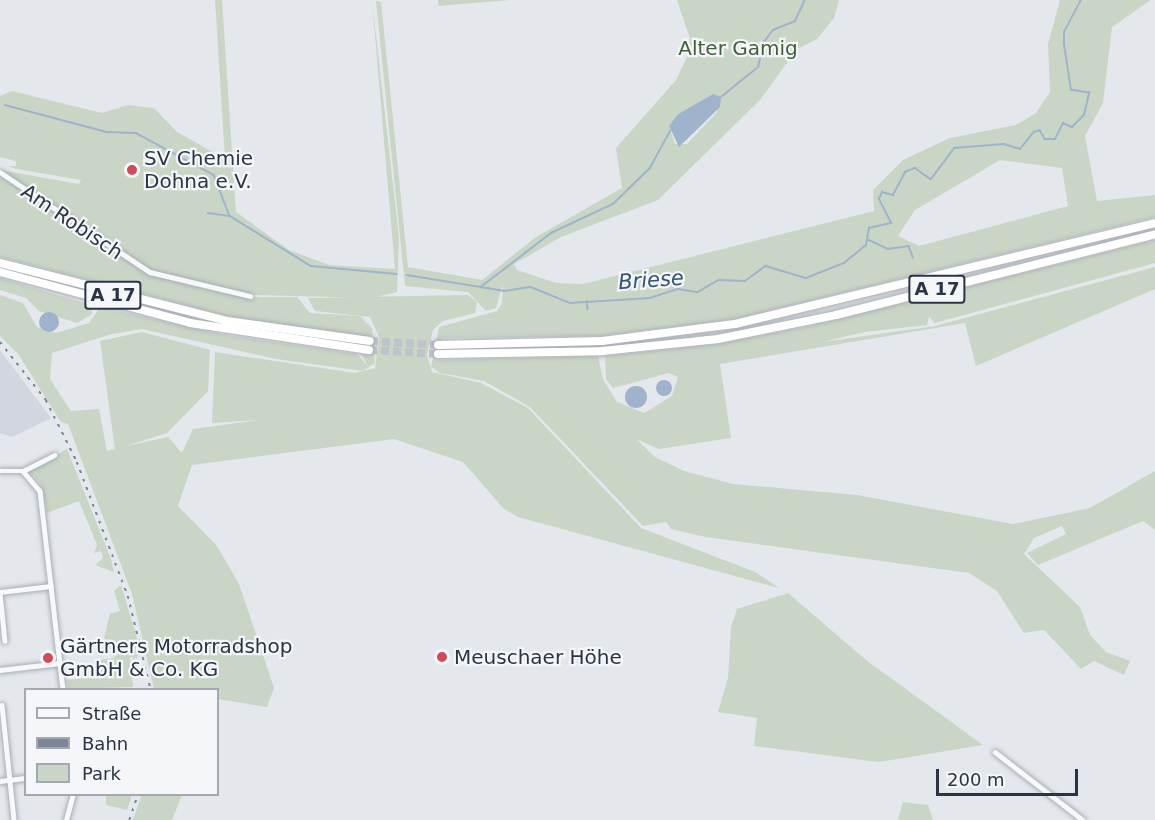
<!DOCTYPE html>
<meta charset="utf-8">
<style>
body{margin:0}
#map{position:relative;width:1155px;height:820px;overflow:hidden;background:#e4e7ec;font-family:"DejaVu Sans",sans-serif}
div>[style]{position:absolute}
.built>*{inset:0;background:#d2d6de}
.green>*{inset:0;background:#c9d6c5}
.water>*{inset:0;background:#9fb4cc}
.round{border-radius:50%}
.stream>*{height:1.5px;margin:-0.75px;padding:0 0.75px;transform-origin:0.75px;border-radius:0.75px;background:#9fb4cc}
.motorway-tunnel>*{height:8px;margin-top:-4px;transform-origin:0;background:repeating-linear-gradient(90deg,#bfc3cb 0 8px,transparent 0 12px)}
.roads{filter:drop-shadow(0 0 2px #a9aeb7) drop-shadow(0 0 2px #a9aeb7)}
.minor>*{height:4.5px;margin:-2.25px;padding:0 2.25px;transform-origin:2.25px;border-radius:2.25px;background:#f7f8fa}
.motorway>*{height:8px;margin:-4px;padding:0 4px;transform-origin:4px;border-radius:4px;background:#fff}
.rail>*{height:1.5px;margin-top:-0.75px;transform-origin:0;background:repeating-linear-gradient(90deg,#7d8696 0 3px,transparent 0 9px)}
.dots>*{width:16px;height:16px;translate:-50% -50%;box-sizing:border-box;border:3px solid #f4f6f9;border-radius:50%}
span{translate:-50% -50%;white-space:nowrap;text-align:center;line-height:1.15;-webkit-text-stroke:4.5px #f4f6f9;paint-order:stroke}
.shield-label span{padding:2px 4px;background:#f4f6f9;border:2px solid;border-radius:4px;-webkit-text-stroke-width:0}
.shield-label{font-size:18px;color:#2b3445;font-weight:700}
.park-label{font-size:20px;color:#3f6138}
.poi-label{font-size:20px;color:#2b3445}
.left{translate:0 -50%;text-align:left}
.street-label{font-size:20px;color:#2b3445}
.water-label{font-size:21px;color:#34527a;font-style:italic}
.legend{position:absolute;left:24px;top:688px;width:195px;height:108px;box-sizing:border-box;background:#f4f6f9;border:2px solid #a4a8b1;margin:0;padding:8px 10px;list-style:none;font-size:18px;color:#2b3445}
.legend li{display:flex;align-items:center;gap:12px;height:30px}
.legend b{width:30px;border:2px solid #a4a8b1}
.scale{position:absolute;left:936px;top:769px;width:142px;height:27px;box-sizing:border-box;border:3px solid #2b3445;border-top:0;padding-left:8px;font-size:18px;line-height:21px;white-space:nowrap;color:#2b3445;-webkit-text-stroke:4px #f4f6f9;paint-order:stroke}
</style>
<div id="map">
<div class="built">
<i style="clip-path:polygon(0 350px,51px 418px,12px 437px,0 433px)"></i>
</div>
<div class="green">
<i style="clip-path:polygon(215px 0,222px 0,236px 212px,289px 250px,329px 265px,395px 269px,372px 0,399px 237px,397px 292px,372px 298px,249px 295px,151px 271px,73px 224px,0 170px,79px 184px,81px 180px,16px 169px,8px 166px,16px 166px,16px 161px,0 157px,0 96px,12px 91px,102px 113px,128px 105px,154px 108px,177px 132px,225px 159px)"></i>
<i style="clip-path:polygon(438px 0,510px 0,438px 6px)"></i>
<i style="clip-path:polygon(evenodd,677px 0,839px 0,834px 18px,817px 39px,797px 49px,760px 100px,658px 200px,561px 237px,514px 264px,517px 270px,556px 283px,583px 284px,874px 211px,873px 190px,903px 160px,950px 138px,1016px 125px,1036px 113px,1050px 92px,1048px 44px,1060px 0,1151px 0,1112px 27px,1103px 103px,1085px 136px,1097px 201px,1155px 195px,1155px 217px,734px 319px,601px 336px,442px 338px,438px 360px,598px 356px,603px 379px,617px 402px,644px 413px,672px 396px,678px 377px,669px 373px,613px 388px,606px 379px,605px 356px,716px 344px,816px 325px,1155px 240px,1155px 263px,935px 323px,929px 317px,927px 325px,865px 332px,823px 342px,935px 326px,1155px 267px,1155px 289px,976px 366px,965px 323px,720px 364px,731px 438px,659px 449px,636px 439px,655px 457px,684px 471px,733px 484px,857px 495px,1013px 524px,1090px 508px,1155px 471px,1155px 530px,1143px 521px,1038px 565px,1027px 553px,1066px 534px,1062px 526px,1034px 538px,1024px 554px,1080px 607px,1090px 635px,1106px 652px,1130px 661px,1124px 675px,1094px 661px,1081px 669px,1044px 630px,1024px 633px,997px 591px,969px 573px,706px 537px,671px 529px,666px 522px,643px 526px,530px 407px,484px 381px,440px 373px,431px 367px,439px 327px,497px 311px,502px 303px,503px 284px,496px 308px,486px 311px,468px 292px,405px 286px,376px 1px,381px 2px,408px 267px,482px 280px,536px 237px,622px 188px,616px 148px,676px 80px,688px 55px,690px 39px,677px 0,713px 94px,717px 112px,687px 144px,675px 144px,669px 126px,678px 114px,713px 94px,677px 0,1000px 160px,1062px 168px,1068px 206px,919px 246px,898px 236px,915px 210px,1000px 160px)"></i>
<i style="clip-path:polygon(0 175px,150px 274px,249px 297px,297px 297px,310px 313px,360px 316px,372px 328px,375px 363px,363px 371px,276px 359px,142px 329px,112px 334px,52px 353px,50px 379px,71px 411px,99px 409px,107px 451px,115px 449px,100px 341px,142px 332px,210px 350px,208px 391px,167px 433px,126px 446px,168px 437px,182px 453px,193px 429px,259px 420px,212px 423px,215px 352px,355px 373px,375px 368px,379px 337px,370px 317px,315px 311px,308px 298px,468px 295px,477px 302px,475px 313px,443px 321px,433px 330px,427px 355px,432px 372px,481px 383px,528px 408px,641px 528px,755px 572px,779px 588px,518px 517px,504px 509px,463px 462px,394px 439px,192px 465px,178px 506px,217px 546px,239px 584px,274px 688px,267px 707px,218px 699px,218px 690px,154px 689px,132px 594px,68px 424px,61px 422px,18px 354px,0 336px,0 295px,23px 303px,37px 327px,56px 333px,89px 323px,100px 307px,225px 335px,357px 354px,368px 366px,362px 355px,370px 353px,371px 338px,227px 316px,0 257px)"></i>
<i style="clip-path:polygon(0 278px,91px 305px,92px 314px,77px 323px,39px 311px,26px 298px,0 290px)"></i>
<i style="clip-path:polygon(67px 449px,111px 559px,114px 572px,95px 565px,103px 558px,101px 551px,94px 553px,97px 545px,79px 501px,47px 513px,41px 484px,28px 470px)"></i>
<i style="clip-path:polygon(121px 585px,140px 648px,137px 658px,130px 657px,133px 687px,68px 689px,67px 680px,96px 676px,95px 660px,115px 658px,104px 638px,110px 614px,120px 611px,114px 591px)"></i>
<i style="clip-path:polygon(788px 593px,866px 660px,983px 745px,879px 762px,754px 746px,757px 718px,718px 712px,728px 678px,731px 627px,737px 609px)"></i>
<i style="clip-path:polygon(142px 794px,182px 794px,182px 795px,172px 820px,133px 820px)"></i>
<i style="clip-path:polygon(106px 795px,132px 795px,127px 810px,106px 805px)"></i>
<i style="clip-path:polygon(903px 802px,928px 805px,933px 820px,898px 820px)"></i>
</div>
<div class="water">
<i style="clip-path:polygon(713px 94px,721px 97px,720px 107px,679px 147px,669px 126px,678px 114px)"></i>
<i class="round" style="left:39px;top:312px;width:20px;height:20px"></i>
<i class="round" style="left:656px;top:380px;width:16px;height:16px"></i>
<i class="round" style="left:625px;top:386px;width:22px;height:22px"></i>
</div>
<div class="stream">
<i style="left:721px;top:97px;width:48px;rotate:-39deg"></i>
<i style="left:758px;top:67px;width:26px;rotate:-77deg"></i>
<i style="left:764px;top:42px;width:15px;rotate:-53deg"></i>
<i style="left:773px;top:30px;width:24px;rotate:-22deg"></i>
<i style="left:795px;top:21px;width:23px;rotate:-65deg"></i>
<i style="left:5px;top:105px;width:106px;rotate:14.8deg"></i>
<i style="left:107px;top:132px;width:29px;rotate:2deg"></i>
<i style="left:136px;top:133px;width:89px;rotate:28.3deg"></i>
<i style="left:214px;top:175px;width:44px;rotate:68.7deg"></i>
<i style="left:208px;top:213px;width:22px;rotate:8deg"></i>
<i style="left:230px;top:216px;width:95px;rotate:31.7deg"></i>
<i style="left:311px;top:266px;width:86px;rotate:5.3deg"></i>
<i style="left:869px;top:240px;width:21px;rotate:25deg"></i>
<i style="left:888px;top:249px;width:21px;rotate:-8deg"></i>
<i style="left:909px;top:246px;width:12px;rotate:70deg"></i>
<i style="left:407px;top:275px;width:99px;rotate:9.3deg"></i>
<i style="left:505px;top:291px;width:26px;rotate:-9deg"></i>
<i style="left:531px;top:287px;width:42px;rotate:22.3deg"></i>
<i style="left:570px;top:303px;width:80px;rotate:-3.6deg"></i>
<i style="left:650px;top:298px;width:29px;rotate:-18deg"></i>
<i style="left:678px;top:289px;width:20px;rotate:9deg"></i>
<i style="left:698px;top:292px;width:24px;rotate:-30deg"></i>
<i style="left:719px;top:280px;width:26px;rotate:2deg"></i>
<i style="left:745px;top:281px;width:26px;rotate:-36deg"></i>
<i style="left:766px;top:266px;width:42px;rotate:16.7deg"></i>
<i style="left:806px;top:278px;width:41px;rotate:-21.5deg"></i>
<i style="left:844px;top:263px;width:28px;rotate:-39deg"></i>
<i style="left:866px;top:245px;width:17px;rotate:-80deg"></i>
<i style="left:869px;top:228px;width:23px;rotate:-13deg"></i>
<i style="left:891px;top:223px;width:27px;rotate:-117deg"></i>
<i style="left:879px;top:199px;width:8px;rotate:-67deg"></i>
<i style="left:882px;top:192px;width:11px;rotate:15deg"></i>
<i style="left:893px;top:195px;width:26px;rotate:-62deg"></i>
<i style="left:905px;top:172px;width:11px;rotate:-22deg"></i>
<i style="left:915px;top:168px;width:19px;rotate:35deg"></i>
<i style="left:931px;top:179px;width:39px;rotate:-53deg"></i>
<i style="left:954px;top:148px;width:50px;rotate:-4.6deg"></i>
<i style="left:1004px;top:144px;width:17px;rotate:17deg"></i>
<i style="left:1020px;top:149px;width:22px;rotate:-51deg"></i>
<i style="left:1034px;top:132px;width:6px;rotate:-18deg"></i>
<i style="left:1040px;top:130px;width:10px;rotate:61deg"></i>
<i style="left:1045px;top:139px;width:10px"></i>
<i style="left:1055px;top:139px;width:18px;rotate:-63deg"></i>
<i style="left:1063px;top:123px;width:10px;rotate:24deg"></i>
<i style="left:1072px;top:127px;width:17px;rotate:-45deg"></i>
<i style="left:1084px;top:115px;width:23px;rotate:-77deg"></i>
<i style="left:1089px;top:93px;width:18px;rotate:-171deg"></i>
<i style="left:1071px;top:90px;width:46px;rotate:-98.8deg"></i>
<i style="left:1064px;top:45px;width:13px;rotate:-90deg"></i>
<i style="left:1064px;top:32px;width:36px;rotate:-62deg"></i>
<i style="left:482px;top:286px;width:87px;rotate:-37.5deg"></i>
<i style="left:551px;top:233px;width:68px;rotate:-25.1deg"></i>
<i style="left:613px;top:204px;width:52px;rotate:-44.2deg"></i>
<i style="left:650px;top:168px;width:42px;rotate:-61.6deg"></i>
<i style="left:587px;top:301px;width:8px;rotate:83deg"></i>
</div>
<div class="motorway-tunnel">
<i style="left:370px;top:341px;width:68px;rotate:3.4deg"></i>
<i style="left:369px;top:350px;width:69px;rotate:3.3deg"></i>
</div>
<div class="roads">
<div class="minor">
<i style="left:0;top:172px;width:180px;rotate:33.7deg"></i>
<i style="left:150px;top:272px;width:103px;rotate:13.5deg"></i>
<i style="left:0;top:471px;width:23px"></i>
<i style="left:23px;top:471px;width:26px;rotate:50deg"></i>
<i style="left:40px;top:491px;width:200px;rotate:83.4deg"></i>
<i style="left:23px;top:471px;width:35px;rotate:-27deg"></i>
<i style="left:0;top:592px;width:51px;rotate:-6.7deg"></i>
<i style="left:0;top:593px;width:48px;rotate:84.1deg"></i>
<i style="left:0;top:670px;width:60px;rotate:-6.7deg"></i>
<i style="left:2px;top:705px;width:116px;rotate:84deg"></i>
<i style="left:995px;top:752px;width:111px;rotate:37.7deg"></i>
<i style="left:0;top:781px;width:26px;rotate:-7deg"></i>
<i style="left:66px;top:820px;width:27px;rotate:-75deg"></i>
</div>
<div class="motorway">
<i style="left:0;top:263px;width:234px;rotate:14.3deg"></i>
<i style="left:227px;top:321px;width:144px;rotate:8deg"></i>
<i style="left:0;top:272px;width:197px;rotate:15deg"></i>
<i style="left:190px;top:323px;width:181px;rotate:8.6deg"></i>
<i style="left:438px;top:345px;width:164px;rotate:-1.4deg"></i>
<i style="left:602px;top:341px;width:134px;rotate:-7.3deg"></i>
<i style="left:735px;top:324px;width:432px;rotate:-13.5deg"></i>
<i style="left:438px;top:354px;width:164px;rotate:-1deg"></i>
<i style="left:602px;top:351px;width:117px;rotate:-5.9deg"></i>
<i style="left:718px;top:339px;width:120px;rotate:-11.5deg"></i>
<i style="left:836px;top:315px;width:329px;rotate:-14.2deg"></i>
</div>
</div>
<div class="rail">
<i style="left:0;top:342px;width:74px;rotate:51.6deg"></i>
<i style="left:46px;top:400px;width:69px;rotate:63.4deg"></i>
<i style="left:77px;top:462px;width:143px;rotate:69.2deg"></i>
<i style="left:128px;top:596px;width:97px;rotate:76.3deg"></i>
<i style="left:129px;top:820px;width:28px;rotate:-71deg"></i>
</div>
<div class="dots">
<i style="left:132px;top:170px;background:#d1495b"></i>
<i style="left:442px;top:657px;background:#d1495b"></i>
<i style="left:48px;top:658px;background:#d1495b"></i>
</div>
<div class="shield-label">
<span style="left:937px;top:289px">A 17</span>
<span style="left:113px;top:295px">A 17</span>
</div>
<div class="park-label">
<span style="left:738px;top:48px">Alter Gamig</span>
</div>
<div class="poi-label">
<span class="left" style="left:144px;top:170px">SV Chemie<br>Dohna e.V.</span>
<span class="left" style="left:60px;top:658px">Gärtners Motorradshop<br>GmbH &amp; Co. KG</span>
<span class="left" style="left:454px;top:657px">Meuschaer Höhe</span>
</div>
<div class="street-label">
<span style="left:72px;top:222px;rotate:34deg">Am Robisch</span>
</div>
<div class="water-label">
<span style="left:651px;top:280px;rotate:-4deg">Briese</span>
</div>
<ul class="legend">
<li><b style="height:8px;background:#f7f8fa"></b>Straße</li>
<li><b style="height:8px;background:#7d8696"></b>Bahn</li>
<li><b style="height:16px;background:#c9d6c5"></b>Park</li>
</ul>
<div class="scale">200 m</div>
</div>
